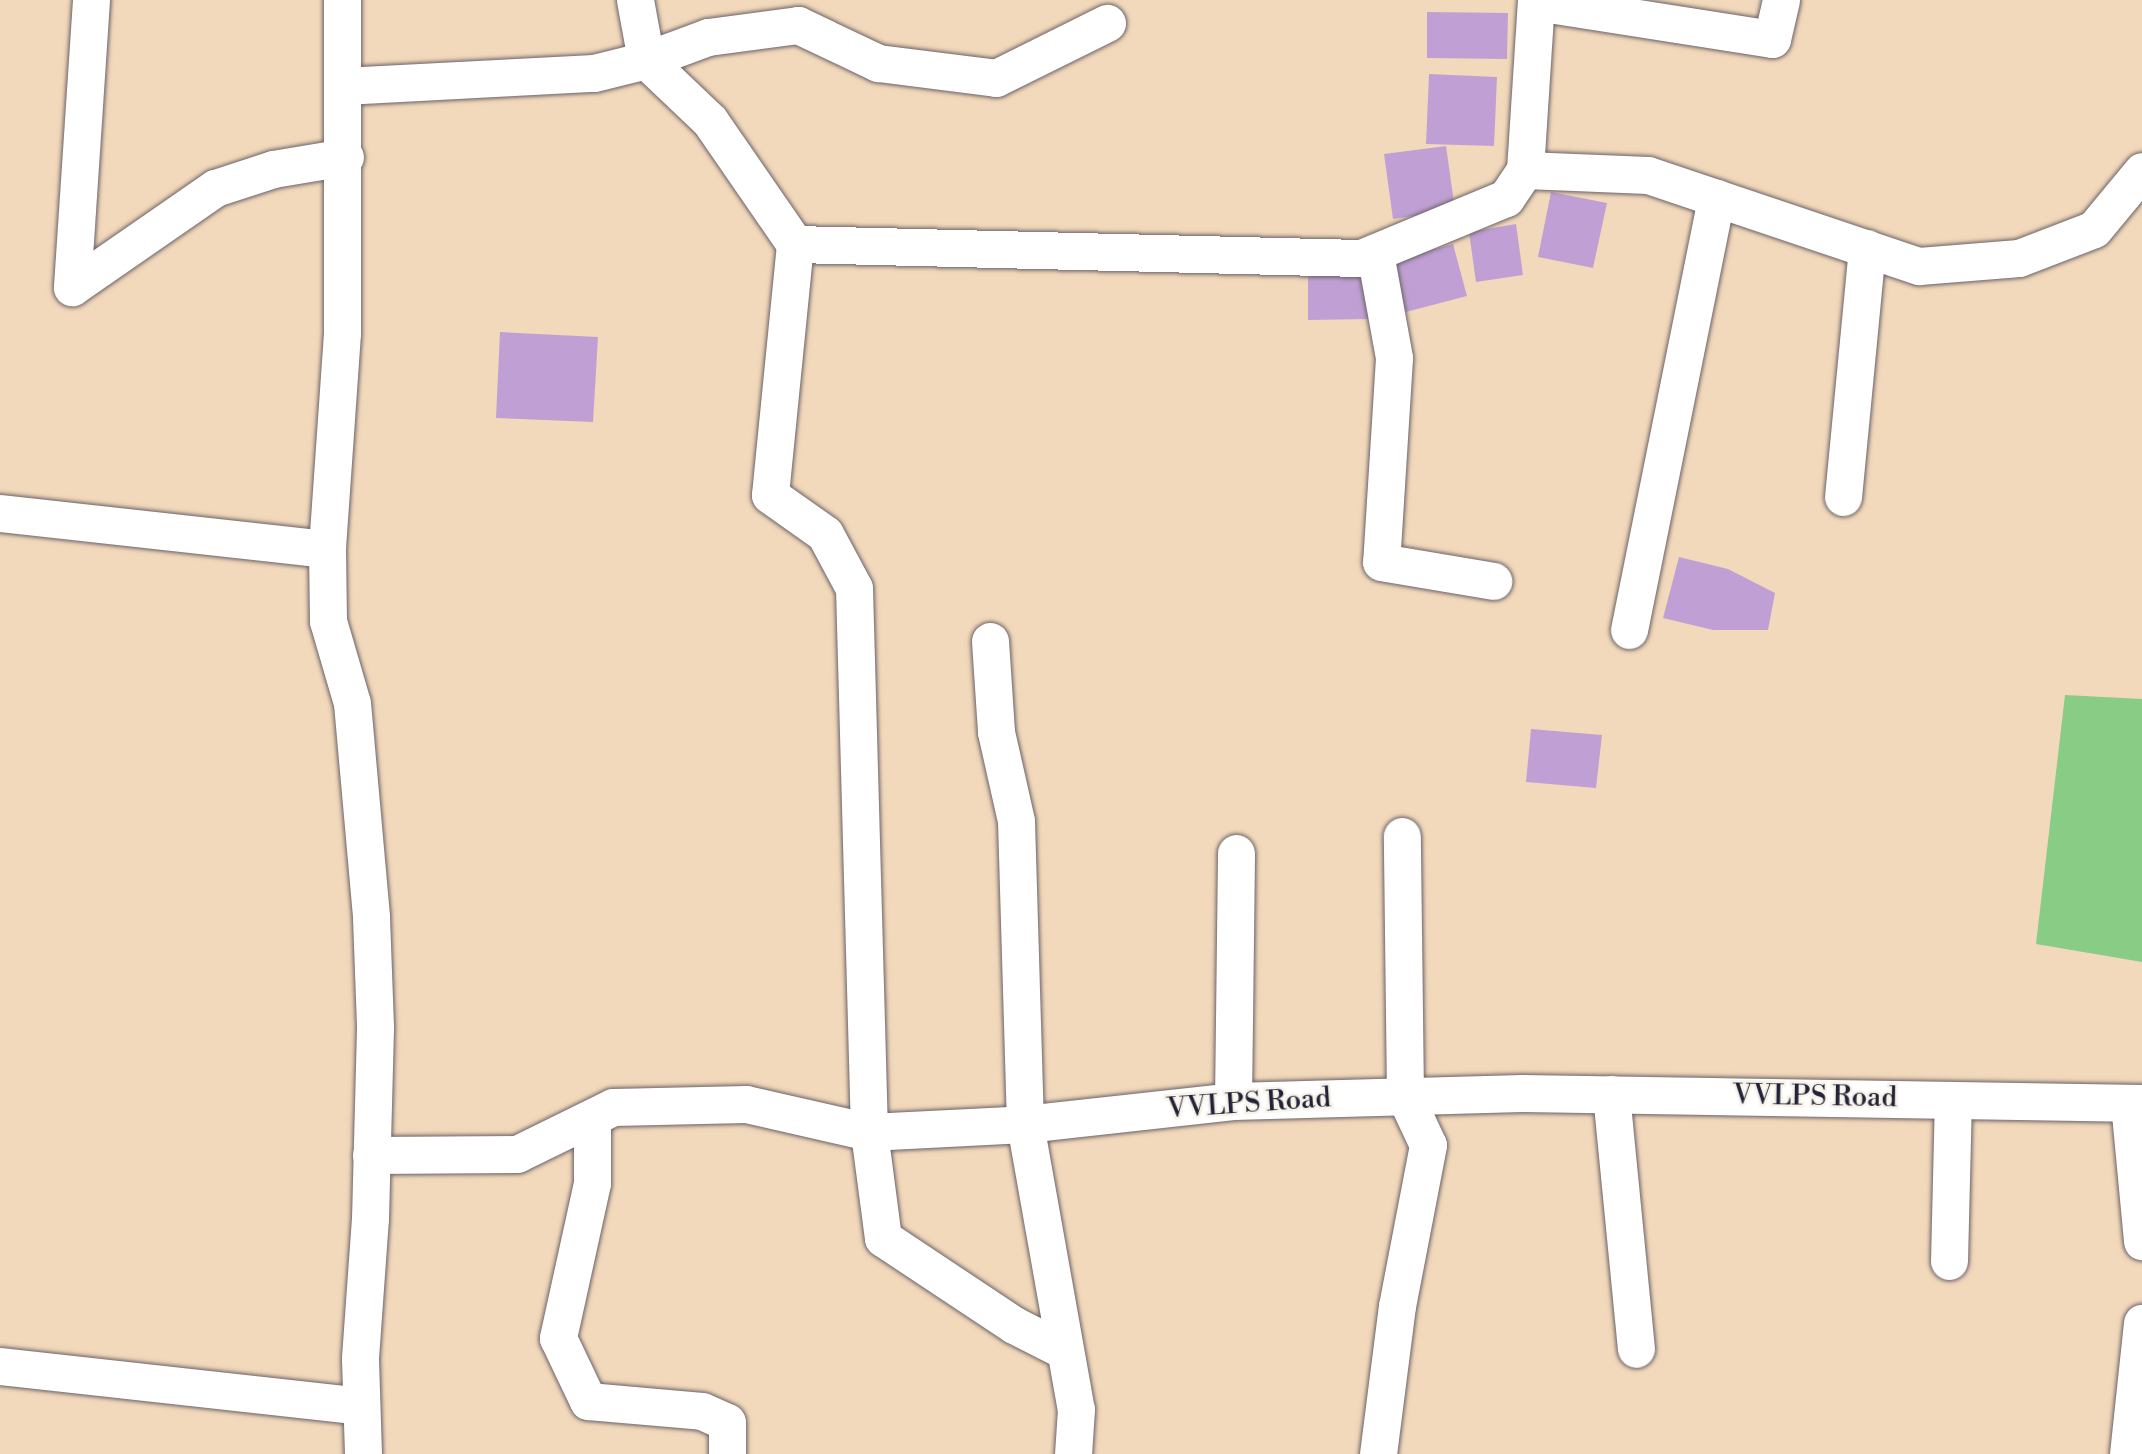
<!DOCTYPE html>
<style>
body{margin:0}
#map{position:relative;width:2142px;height:1454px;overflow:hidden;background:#f3d9bb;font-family:"Libre Bodoni",serif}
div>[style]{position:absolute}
.green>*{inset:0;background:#88cc86}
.building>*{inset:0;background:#c0a0d4}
.roads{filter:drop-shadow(0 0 2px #6b6268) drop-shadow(0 0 2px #6b6268)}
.minor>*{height:37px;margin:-18.5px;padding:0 18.5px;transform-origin:18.5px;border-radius:18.5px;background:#fff}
span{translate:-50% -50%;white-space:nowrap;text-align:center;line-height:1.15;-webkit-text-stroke:5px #f7f3e8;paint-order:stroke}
.street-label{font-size:28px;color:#22223b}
</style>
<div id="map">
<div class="green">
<i style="clip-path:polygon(2065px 695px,2142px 699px,2142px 962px,2036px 944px)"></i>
</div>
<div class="building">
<i style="clip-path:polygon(1427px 12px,1508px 13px,1507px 59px,1427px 58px)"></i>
<i style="clip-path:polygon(1429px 74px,1497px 77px,1494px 146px,1426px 144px)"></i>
<i style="clip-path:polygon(1446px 146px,1455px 210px,1393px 219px,1384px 154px)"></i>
<i style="clip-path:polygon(1551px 192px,1607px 203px,1593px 268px,1538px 257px)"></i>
<i style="clip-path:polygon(1516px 224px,1523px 275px,1476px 282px,1469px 232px)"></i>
<i style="clip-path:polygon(1453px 244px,1467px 296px,1402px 313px,1388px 262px)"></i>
<i style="clip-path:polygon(1371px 271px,1372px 319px,1308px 320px,1308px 272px)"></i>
<i style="clip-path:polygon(500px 332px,598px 337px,593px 422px,496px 418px)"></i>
<i style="clip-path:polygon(1679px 557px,1728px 569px,1775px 593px,1768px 630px,1713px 630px,1663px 618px)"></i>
<i style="clip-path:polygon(1531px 729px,1602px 735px,1596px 788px,1526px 782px)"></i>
</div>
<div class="roads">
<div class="minor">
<i style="left:91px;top:0;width:288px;rotate:93.8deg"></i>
<i style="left:72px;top:287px;width:174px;rotate:-34.7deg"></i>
<i style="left:215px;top:188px;width:61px;rotate:-18.1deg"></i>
<i style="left:273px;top:169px;width:73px;rotate:-9.5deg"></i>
<i style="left:342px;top:0;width:333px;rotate:90deg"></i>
<i style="left:342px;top:333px;width:217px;rotate:94deg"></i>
<i style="left:327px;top:549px;width:72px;rotate:89.2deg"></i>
<i style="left:328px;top:621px;width:85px;rotate:73.7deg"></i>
<i style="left:352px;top:703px;width:215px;rotate:84.9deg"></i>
<i style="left:371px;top:917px;width:111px;rotate:87.9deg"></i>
<i style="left:375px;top:1028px;width:190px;rotate:91.5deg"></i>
<i style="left:370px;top:1218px;width:141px;rotate:94.1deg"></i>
<i style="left:360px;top:1359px;width:95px;rotate:88.2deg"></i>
<i style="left:635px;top:0;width:61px;rotate:79.6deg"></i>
<i style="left:646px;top:60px;width:88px;rotate:43.6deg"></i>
<i style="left:710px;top:121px;width:150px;rotate:55.4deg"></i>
<i style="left:795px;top:244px;width:252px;rotate:95.7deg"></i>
<i style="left:770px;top:495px;width:67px;rotate:35.3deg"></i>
<i style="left:825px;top:534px;width:61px;rotate:61.8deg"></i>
<i style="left:854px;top:588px;width:544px;rotate:88.42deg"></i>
<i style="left:869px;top:1132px;width:107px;rotate:82.5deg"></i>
<i style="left:883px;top:1238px;width:157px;rotate:33.6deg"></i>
<i style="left:1014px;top:1325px;width:57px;rotate:27deg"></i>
<i style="left:1536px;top:2px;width:239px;rotate:8.9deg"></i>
<i style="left:1772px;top:39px;width:40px;rotate:-77deg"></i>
<i style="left:343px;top:86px;width:251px;rotate:-3deg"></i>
<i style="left:594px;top:73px;width:54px;rotate:-14deg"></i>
<i style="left:646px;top:60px;width:66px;rotate:-20.4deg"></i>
<i style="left:708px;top:37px;width:91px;rotate:-7.6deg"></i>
<i style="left:798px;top:25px;width:89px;rotate:25.4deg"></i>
<i style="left:878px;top:63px;width:119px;rotate:7.2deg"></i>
<i style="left:996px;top:78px;width:124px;rotate:-26.4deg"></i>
<i style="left:1525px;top:170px;width:123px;rotate:2.3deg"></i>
<i style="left:1648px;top:175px;width:286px;rotate:18.6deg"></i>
<i style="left:1919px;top:266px;width:100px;rotate:-4.6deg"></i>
<i style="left:2019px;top:258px;width:80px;rotate:-21.1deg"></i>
<i style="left:2094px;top:229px;width:75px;rotate:-50.4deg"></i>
<i style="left:795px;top:244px;width:566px;rotate:1.42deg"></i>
<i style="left:1361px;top:258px;width:157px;rotate:-22.5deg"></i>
<i style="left:1506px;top:198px;width:34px;rotate:-56deg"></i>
<i style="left:1525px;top:170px;width:170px;rotate:-86.3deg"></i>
<i style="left:1375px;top:253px;width:107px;rotate:79.7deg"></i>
<i style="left:1394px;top:358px;width:204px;rotate:93.6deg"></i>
<i style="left:1381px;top:562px;width:114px;rotate:9.6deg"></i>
<i style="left:1843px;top:497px;width:250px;rotate:-84.5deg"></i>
<i style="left:0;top:513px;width:329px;rotate:6.3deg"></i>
<i style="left:1629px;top:630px;width:441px;rotate:-78.6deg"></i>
<i style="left:990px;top:641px;width:91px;rotate:86.2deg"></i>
<i style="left:996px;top:732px;width:91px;rotate:77.3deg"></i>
<i style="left:1016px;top:821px;width:303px;rotate:88.3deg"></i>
<i style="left:1025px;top:1124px;width:290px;rotate:79.9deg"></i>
<i style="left:1076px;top:1409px;width:45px;rotate:93.8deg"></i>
<i style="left:1611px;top:1094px;width:256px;rotate:84.4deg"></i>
<i style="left:1233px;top:1101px;width:248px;rotate:-89.3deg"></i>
<i style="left:2129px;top:1103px;width:139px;rotate:84.6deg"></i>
<i style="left:592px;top:1118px;width:65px;rotate:90deg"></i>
<i style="left:592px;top:1183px;width:159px;rotate:102.4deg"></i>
<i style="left:558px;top:1338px;width:70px;rotate:64.5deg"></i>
<i style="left:588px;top:1401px;width:114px;rotate:5deg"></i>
<i style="left:702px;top:1411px;width:27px;rotate:24deg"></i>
<i style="left:727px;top:1422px;width:32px;rotate:90deg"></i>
<i style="left:371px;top:1155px;width:146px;rotate:-0.4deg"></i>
<i style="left:517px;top:1154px;width:107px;rotate:-26.1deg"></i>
<i style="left:613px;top:1107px;width:133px;rotate:-1.3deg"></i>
<i style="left:746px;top:1104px;width:126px;rotate:12.8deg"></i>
<i style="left:869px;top:1132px;width:156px;rotate:-2.9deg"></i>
<i style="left:1025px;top:1124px;width:209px;rotate:-6.3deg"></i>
<i style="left:1233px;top:1101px;width:289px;rotate:-1.6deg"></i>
<i style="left:1522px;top:1093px;width:620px;rotate:0.92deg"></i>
<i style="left:1949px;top:1261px;width:161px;rotate:-88.6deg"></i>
<i style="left:0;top:1366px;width:363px;rotate:6.3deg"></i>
<i style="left:1378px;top:1454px;width:149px;rotate:-82.7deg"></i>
<i style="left:1397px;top:1306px;width:164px;rotate:-79.1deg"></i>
<i style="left:1428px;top:1145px;width:54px;rotate:-115.1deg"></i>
<i style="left:1405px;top:1096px;width:260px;rotate:-90.7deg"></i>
<i style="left:2128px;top:1454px;width:132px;rotate:-83.9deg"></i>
</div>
</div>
<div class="street-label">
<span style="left:1815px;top:1097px;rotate:1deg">VVLPS Road</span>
<span style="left:1249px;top:1104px;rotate:-4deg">VVLPS Road</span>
</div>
</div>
